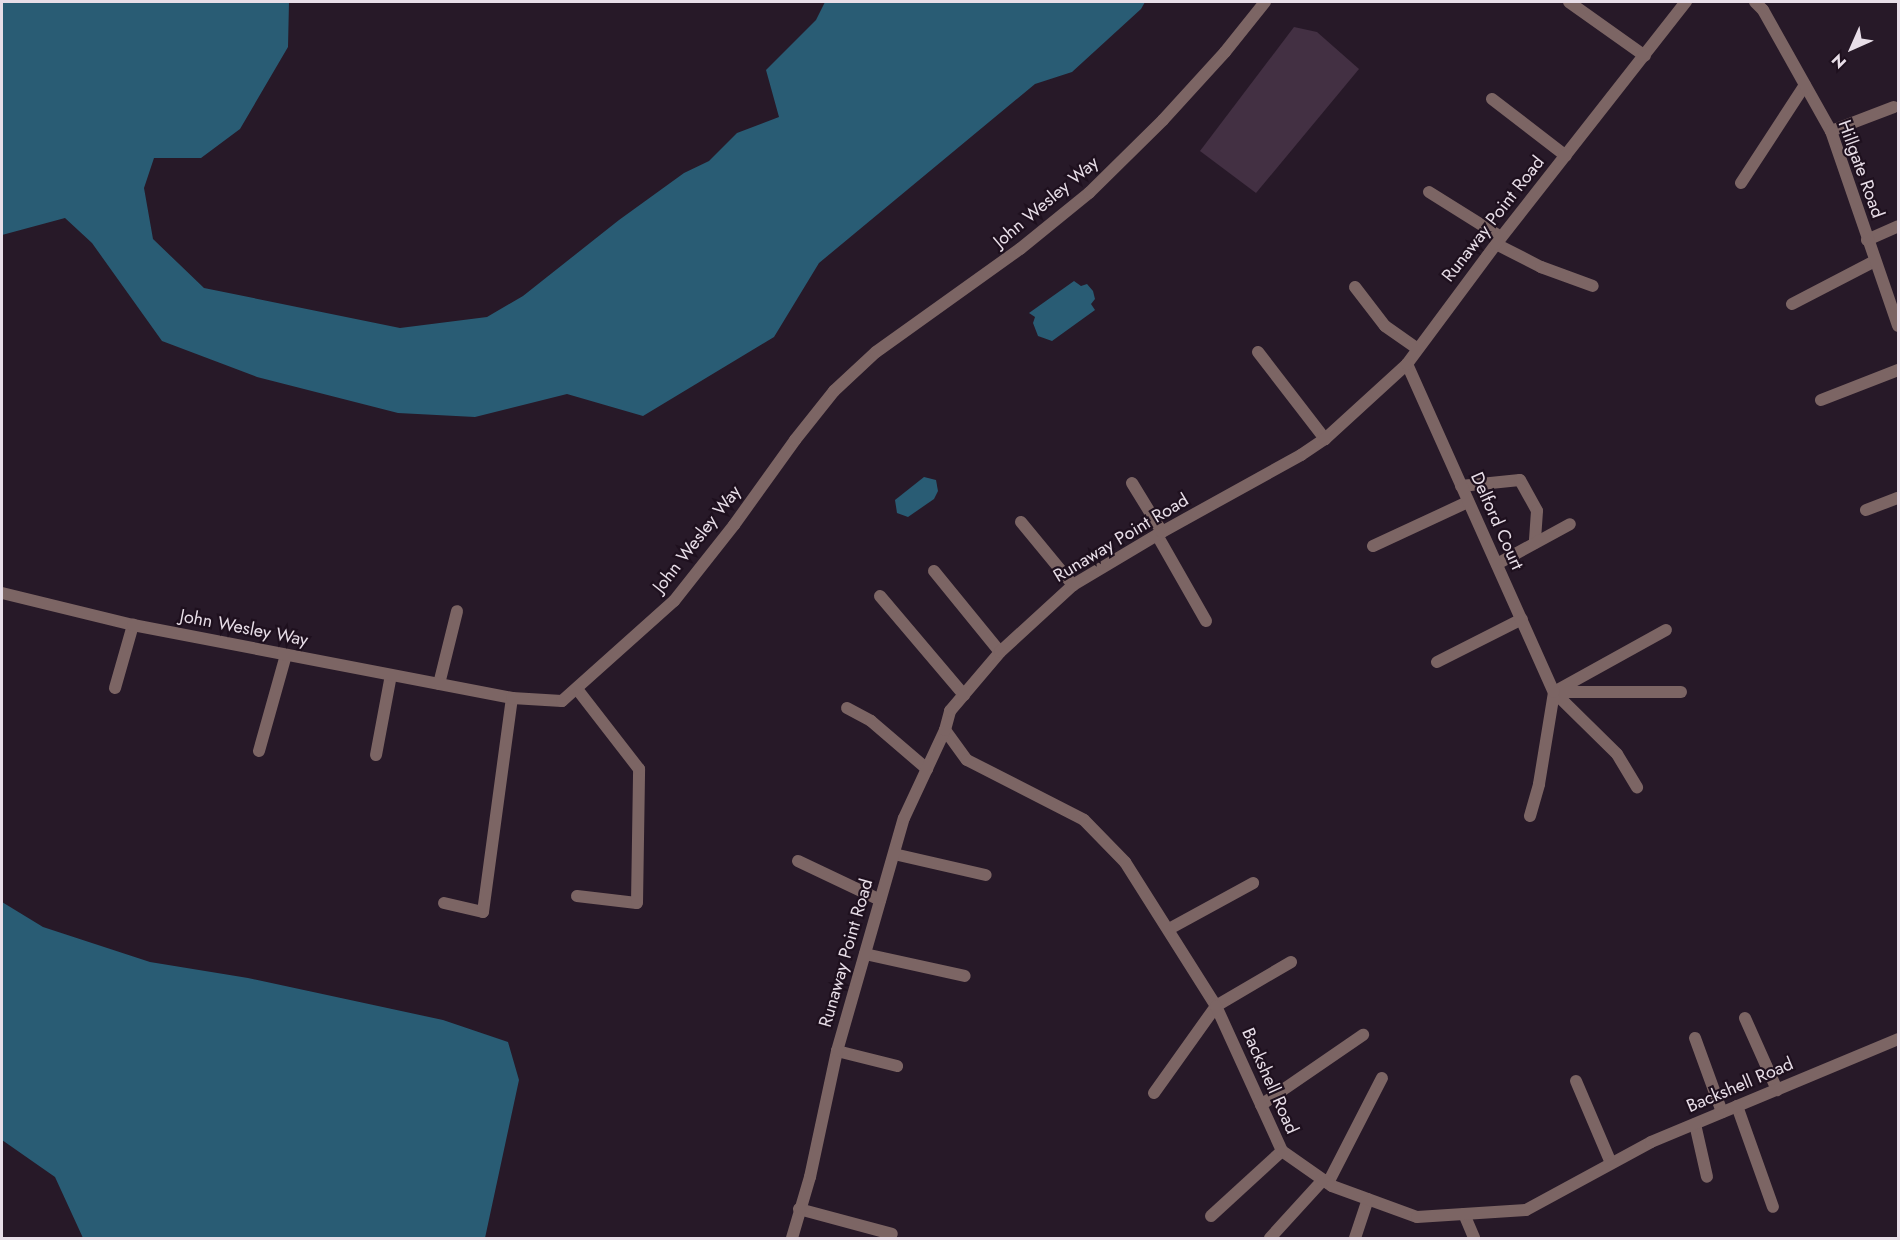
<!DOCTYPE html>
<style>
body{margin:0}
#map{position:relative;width:1900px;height:1240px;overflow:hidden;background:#271928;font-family:Jost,sans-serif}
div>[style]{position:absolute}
.green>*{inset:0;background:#433043}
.water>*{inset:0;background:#295c74}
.service>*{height:12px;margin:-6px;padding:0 6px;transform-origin:6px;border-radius:6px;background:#7c6564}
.minor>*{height:12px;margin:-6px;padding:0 6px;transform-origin:6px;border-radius:6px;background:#7c6564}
span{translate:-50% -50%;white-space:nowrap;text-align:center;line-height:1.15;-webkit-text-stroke:4.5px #1e101e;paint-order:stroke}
.street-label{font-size:18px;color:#e8dee8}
.frame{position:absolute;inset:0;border:3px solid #e8dee8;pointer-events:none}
.north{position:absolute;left:1822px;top:18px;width:60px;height:60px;-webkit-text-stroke:4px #1e101e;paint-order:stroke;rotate:225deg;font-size:16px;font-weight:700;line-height:24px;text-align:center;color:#e8dee8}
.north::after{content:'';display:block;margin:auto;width:21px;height:27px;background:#e8dee8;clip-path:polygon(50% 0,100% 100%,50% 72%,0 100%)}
</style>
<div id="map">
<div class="green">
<i style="clip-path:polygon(1294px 27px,1317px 32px,1359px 69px,1256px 193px,1200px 151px)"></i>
</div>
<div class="water">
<i style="clip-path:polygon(2px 2px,289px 2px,288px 47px,240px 129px,201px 158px,154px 158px,144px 188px,153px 239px,204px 288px,400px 328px,487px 317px,523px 296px,619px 220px,684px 173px,709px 161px,737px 133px,779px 117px,766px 70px,816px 20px,825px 2px,1145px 2px,1141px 9px,1072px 72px,1035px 84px,819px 263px,774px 337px,643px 416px,567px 394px,475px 417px,398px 413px,257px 377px,162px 341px,92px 243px,65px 218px,2px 235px)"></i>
<i style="clip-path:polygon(1074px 281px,1081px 286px,1087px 284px,1093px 291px,1095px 299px,1091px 304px,1095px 310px,1052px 341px,1038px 336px,1033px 323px,1035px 317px,1029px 313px)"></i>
<i style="clip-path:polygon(924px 477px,936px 480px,938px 491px,934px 499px,908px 517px,897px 513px,895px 500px)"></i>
<i style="clip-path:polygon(2px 902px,43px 927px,150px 962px,248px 978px,443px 1020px,508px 1042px,519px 1080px,485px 1238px,83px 1238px,55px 1177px,2px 1140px)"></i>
</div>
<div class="service">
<i style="left:1569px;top:2px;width:93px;rotate:35.4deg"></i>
<i style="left:1492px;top:99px;width:93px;rotate:37.6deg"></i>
<i style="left:1831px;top:131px;width:67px;rotate:-20.9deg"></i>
<i style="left:1741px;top:183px;width:117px;rotate:-56.9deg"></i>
<i style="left:1429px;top:192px;width:85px;rotate:32deg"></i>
<i style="left:1867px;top:240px;width:34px;rotate:-24deg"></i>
<i style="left:1496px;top:244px;width:51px;rotate:27.1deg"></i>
<i style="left:1541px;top:267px;width:55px;rotate:20.1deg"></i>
<i style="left:1355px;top:287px;width:49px;rotate:52.4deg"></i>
<i style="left:1385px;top:326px;width:39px;rotate:35deg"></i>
<i style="left:1792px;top:304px;width:93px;rotate:-27.4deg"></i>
<i style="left:1258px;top:352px;width:110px;rotate:52.4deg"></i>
<i style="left:1821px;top:400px;width:83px;rotate:-21.3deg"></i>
<i style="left:1132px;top:483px;width:57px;rotate:58.5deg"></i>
<i style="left:1461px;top:486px;width:59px;rotate:-5.8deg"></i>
<i style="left:1520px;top:480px;width:35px;rotate:61deg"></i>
<i style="left:1537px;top:511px;width:32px;rotate:94deg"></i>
<i style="left:1866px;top:510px;width:34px;rotate:-21deg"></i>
<i style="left:1021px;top:522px;width:82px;rotate:50.5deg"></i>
<i style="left:1157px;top:535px;width:99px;rotate:60.3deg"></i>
<i style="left:1373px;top:546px;width:105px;rotate:-24.9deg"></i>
<i style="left:1497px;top:564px;width:83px;rotate:-28.7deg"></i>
<i style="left:934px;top:571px;width:104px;rotate:50.8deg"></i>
<i style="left:880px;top:596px;width:130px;rotate:49.7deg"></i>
<i style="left:1437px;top:662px;width:95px;rotate:-26.8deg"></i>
<i style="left:439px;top:684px;width:75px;rotate:-76.1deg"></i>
<i style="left:115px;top:688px;width:66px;rotate:-74.1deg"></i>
<i style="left:1554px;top:692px;width:128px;rotate:-29deg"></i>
<i style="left:1554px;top:692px;width:88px;rotate:44.5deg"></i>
<i style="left:1617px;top:754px;width:39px;rotate:59deg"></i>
<i style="left:1556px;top:692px;width:125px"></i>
<i style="left:847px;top:708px;width:27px;rotate:28deg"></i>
<i style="left:871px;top:721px;width:74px;rotate:40.6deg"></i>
<i style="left:259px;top:751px;width:100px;rotate:-74.3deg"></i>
<i style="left:376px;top:755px;width:81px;rotate:-79.4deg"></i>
<i style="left:1530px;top:816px;width:33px;rotate:-74deg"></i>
<i style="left:1539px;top:784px;width:93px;rotate:-80.7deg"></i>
<i style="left:894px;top:854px;width:94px;rotate:12.9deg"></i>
<i style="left:798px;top:861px;width:91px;rotate:25.4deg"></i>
<i style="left:577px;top:896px;width:60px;rotate:6.7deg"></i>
<i style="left:637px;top:903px;width:134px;rotate:-89.1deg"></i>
<i style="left:639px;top:769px;width:101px;rotate:-127.8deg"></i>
<i style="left:444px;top:903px;width:40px;rotate:13deg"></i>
<i style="left:483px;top:912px;width:216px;rotate:-82.3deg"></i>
<i style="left:1169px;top:929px;width:96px;rotate:-28.7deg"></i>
<i style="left:865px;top:954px;width:102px;rotate:12.4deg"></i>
<i style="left:1745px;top:1018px;width:79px;rotate:66deg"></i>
<i style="left:1695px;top:1038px;width:79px;rotate:70deg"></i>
<i style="left:837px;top:1051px;width:62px;rotate:14deg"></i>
<i style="left:1576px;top:1081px;width:89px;rotate:66.9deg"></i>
<i style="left:1154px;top:1093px;width:107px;rotate:-54.5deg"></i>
<i style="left:1216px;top:1006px;width:87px;rotate:-30.4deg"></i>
<i style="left:1261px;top:1105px;width:124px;rotate:-34.5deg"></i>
<i style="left:1737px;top:1106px;width:107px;rotate:70.4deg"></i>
<i style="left:1695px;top:1124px;width:54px;rotate:77.2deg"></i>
<i style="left:1328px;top:1183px;width:118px;rotate:-62.8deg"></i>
<i style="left:799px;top:1209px;width:96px;rotate:15deg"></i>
<i style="left:1464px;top:1214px;width:26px;rotate:67deg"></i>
<i style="left:1211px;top:1216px;width:96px;rotate:-42.5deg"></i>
<i style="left:1270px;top:1238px;width:79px;rotate:-47.6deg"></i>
<i style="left:1355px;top:1238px;width:41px;rotate:-71.6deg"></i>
</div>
<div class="minor">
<i style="left:1755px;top:2px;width:11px;rotate:45deg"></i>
<i style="left:1763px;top:10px;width:139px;rotate:60.7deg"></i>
<i style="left:1831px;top:131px;width:206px;rotate:71deg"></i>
<i style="left:1407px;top:364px;width:359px;rotate:65.9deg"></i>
<i style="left:2px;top:593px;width:135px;rotate:13.7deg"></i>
<i style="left:133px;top:625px;width:386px;rotate:10.9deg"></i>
<i style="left:512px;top:698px;width:50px;rotate:3.4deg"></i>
<i style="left:562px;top:701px;width:150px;rotate:-41.8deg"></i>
<i style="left:674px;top:601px;width:97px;rotate:-51.7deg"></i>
<i style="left:734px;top:525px;width:105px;rotate:-54.3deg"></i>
<i style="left:795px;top:440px;width:63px;rotate:-51.5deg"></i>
<i style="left:834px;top:391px;width:57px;rotate:-42.9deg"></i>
<i style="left:876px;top:352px;width:177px;rotate:-35.6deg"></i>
<i style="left:1020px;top:249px;width:89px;rotate:-39.1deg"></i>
<i style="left:1089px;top:193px;width:104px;rotate:-44.6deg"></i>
<i style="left:1163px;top:120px;width:92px;rotate:-47.6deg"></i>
<i style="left:1225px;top:52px;width:64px;rotate:-51.3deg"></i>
<i style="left:945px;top:730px;width:37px;rotate:54deg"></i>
<i style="left:967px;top:760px;width:131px;rotate:27.1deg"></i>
<i style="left:1084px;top:820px;width:59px;rotate:45.7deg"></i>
<i style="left:1125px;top:862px;width:170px;rotate:57.7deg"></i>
<i style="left:1216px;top:1006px;width:159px;rotate:65.5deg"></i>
<i style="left:1282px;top:1151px;width:61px;rotate:35deg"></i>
<i style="left:1332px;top:1186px;width:90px;rotate:20deg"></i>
<i style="left:1417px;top:1217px;width:109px;rotate:-3.7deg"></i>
<i style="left:1526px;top:1210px;width:142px;rotate:-28.5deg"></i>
<i style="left:1651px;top:1142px;width:268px;rotate:-22.6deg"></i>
<i style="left:792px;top:1238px;width:64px;rotate:-73.6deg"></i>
<i style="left:810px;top:1177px;width:129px;rotate:-77.9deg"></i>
<i style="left:837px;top:1051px;width:242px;rotate:-74deg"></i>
<i style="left:904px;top:818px;width:97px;rotate:-65deg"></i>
<i style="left:945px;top:730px;width:20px;rotate:-75deg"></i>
<i style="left:950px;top:711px;width:77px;rotate:-49.7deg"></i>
<i style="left:1000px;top:652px;width:99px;rotate:-42.5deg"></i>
<i style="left:1073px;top:585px;width:104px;rotate:-30.8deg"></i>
<i style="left:1162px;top:532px;width:159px;rotate:-29deg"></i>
<i style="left:1301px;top:455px;width:29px;rotate:-34deg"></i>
<i style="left:1325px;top:439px;width:111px;rotate:-42.4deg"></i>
<i style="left:1407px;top:364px;width:149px;rotate:-53.4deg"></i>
<i style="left:1496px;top:244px;width:308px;rotate:-51.9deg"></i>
</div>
<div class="street-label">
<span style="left:1861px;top:169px;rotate:70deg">Hillgate Road</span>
<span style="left:1046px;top:202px;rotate:-40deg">John Wesley Way</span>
<span style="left:1493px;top:219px;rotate:-52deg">Runaway Point Road</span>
<span style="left:1497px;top:521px;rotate:66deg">Delford Court</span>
<span style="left:1121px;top:538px;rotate:-31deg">Runaway Point Road</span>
<span style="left:697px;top:539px;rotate:-52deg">John Wesley Way</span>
<span style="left:244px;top:628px;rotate:11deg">John Wesley Way</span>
<span style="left:846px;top:953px;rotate:-74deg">Runaway Point Road</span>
<span style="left:1270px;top:1081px;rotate:66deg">Backshell Road</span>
<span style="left:1740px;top:1085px;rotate:-23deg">Backshell Road</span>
</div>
<div class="frame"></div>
<div class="north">N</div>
</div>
